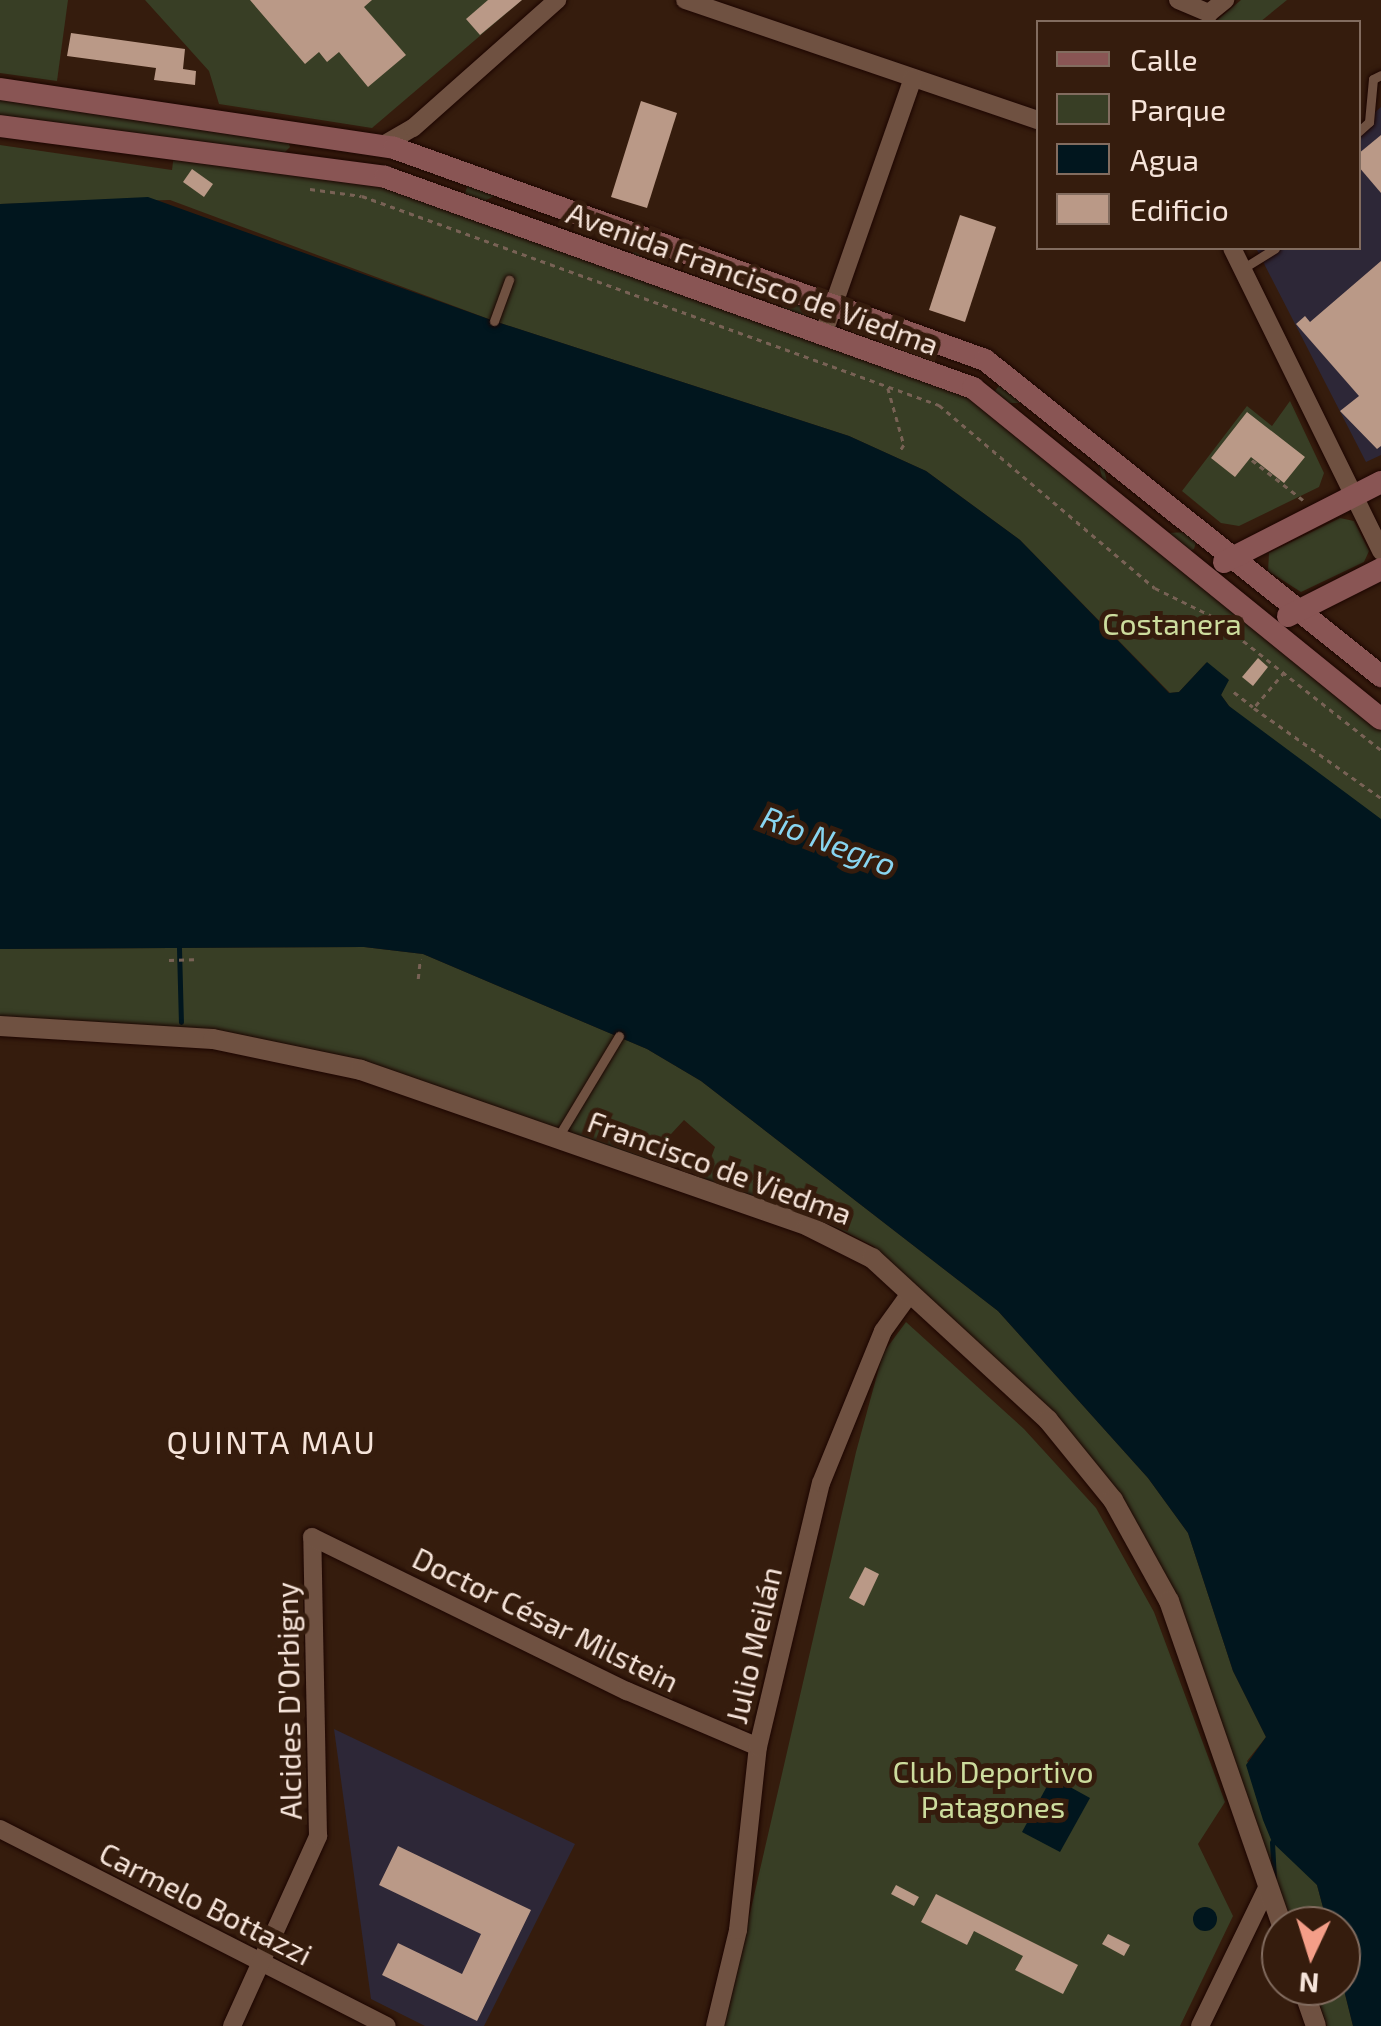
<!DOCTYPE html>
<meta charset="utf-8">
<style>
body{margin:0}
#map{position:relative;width:1381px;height:2026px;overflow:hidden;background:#351c0d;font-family:"Exo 2",sans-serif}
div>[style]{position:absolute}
.education>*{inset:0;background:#2d2737}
.green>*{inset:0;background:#383e25}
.water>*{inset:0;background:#01161e}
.round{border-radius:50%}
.stream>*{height:5px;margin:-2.5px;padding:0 2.5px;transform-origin:2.5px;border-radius:2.5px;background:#01161e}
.building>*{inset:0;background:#ba9987}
.path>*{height:2.5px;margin-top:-1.25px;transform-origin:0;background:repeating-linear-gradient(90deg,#786255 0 5px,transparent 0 10px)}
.roads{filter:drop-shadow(0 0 2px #1c0500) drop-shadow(0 0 2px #1c0500)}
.service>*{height:9px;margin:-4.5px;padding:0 4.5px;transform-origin:4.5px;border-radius:4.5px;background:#6f5141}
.minor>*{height:18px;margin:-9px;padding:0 9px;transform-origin:9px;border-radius:9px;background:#6f5141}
.tertiary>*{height:20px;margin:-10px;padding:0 10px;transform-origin:10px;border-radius:10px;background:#6f5141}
.secondary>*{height:22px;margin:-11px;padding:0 11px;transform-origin:11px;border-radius:11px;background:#895554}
span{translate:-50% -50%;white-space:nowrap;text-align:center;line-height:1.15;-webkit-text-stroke:10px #351c0d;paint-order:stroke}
.street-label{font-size:30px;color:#f6e4da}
.park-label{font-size:30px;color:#ccdc9d}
.water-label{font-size:32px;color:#88d5f1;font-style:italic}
.neighbourhood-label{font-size:32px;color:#f6e4da;letter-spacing:2.5px}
.legend{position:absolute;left:1036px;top:20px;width:325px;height:230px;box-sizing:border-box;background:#351c0d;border:2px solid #826c5f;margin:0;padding:12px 18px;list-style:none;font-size:30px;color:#f6e4da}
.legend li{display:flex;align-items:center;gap:20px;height:50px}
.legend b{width:50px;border:2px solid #826c5f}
.north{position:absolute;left:1261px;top:1906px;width:100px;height:100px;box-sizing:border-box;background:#351c0d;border:2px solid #826c5f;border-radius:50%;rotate:184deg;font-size:28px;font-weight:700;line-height:40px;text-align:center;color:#f6e4da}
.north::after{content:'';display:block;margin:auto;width:35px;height:45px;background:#f49e88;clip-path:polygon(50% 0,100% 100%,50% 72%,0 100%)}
</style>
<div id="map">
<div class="education">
<i style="clip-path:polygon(1381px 107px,1381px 455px,1366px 462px,1256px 248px,1358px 248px,1359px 126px)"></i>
<i style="clip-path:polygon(334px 1729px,575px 1844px,484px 2026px,425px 2026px,371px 1999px)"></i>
</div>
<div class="green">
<i style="clip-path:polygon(0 0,68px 0,57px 81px,0 73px)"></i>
<i style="clip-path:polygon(145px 0,522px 0,372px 128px,219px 104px,209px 71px)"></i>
<i style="clip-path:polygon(1241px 0,1287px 0,1260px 22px,1215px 22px)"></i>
<i style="clip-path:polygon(0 97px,288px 141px,290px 147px,282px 155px,0 116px)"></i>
<i style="clip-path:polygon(0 145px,172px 170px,174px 154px,382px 183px,970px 394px,1381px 729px,1381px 864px,1229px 706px,1221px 695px,1228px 679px,1206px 663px,1179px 692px,1170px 693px,1020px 540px,926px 471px,849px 436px,494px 321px,170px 200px,0 204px)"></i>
<i style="clip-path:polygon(468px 184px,630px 239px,644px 262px,779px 308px,800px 299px,809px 312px,805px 318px,641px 265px,626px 242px,496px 195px,477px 205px,464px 197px)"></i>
<i style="clip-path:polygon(1000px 384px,1102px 460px,1108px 486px,1167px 533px,1189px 532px,1197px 539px,1194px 549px,1190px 551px,1105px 488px,1098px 462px,1022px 403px,1000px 403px,993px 394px)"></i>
<i style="clip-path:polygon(1290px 401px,1324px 473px,1319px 487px,1239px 526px,1221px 523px,1182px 491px,1247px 406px,1272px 426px)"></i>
<i style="clip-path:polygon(1340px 518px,1354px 521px,1369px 551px,1364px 562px,1301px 592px,1268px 571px,1269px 553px)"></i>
<i style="clip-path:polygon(364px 947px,423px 954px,647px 1049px,701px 1081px,998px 1311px,1148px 1478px,1188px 1533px,1233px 1671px,1266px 1737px,1247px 1761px,1317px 1885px,1328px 1926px,1292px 1926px,1175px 1592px,1057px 1415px,873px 1246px,813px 1216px,703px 1179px,715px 1147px,684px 1120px,646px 1161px,364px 1062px,0 1017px,0 949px)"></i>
<i style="clip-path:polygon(906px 1322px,1024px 1429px,1096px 1508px,1154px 1612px,1225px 1802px,1198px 1844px,1233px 1916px,1180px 2026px,724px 2026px,856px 1452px,883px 1353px)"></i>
<i style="clip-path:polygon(1341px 1978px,1353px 2026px,1327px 2026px,1313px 1986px,1341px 1986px)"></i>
</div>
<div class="water">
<i style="clip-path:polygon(148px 197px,494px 321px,849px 436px,926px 471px,1020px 540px,1169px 693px,1179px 692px,1207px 662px,1229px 680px,1221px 695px,1229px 706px,1381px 819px,1381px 2026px,1353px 2026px,1341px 1978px,1341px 1926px,1328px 1926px,1317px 1885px,1272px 1842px,1263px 1820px,1246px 1765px,1266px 1737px,1233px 1671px,1188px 1533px,1148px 1478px,998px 1311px,701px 1081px,647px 1049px,423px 954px,364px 947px,0 949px,0 204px)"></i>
<i style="clip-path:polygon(1052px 1777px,1090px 1798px,1060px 1852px,1022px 1832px)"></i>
<i class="round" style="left:1193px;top:1907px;width:24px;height:24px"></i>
</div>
<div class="stream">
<i style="left:179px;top:948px;width:74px;rotate:88.5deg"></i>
<i style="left:1272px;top:1842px;width:35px;rotate:87deg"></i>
</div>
<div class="building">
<i style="clip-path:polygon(250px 0,372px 0,364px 7px,406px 55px,368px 87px,339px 52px,327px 62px,319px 52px,305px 64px)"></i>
<i style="clip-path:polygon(488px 0,522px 0,480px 35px,466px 19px)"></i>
<i style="clip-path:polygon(71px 33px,185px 49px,183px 69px,196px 71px,195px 85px,154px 80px,156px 68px,67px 56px)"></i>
<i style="clip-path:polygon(641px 101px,677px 113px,647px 208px,611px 197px)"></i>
<i style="clip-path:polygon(1381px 135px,1381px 193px,1358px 166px,1358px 154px)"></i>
<i style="clip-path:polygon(192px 169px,213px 184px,204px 197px,183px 182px)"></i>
<i style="clip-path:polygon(960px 215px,996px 227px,965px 322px,929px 310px)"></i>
<i style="clip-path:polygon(1381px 261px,1381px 446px,1377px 449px,1340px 411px,1359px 396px,1296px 324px,1305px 316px,1310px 322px)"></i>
<i style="clip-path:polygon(1247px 412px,1305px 457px,1284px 483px,1251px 457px,1235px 477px,1211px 458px)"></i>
<i style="clip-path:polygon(1258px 658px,1268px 667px,1253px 686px,1242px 677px)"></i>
<i style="clip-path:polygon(865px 1567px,879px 1574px,864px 1606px,849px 1598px)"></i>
<i style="clip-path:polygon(1082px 1764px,1095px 1772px,1089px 1782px,1076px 1774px)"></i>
<i style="clip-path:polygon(398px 1846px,531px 1910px,477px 2021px,382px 1975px,398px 1943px,462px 1974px,481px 1934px,379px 1885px)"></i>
<i style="clip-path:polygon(896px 1885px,919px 1897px,914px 1906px,891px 1894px)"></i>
<i style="clip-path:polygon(936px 1894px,1078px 1965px,1063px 1994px,1015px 1970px,1023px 1956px,974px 1931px,967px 1945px,921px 1922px)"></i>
<i style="clip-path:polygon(1108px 1934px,1130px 1945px,1124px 1956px,1102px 1944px)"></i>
</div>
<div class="path">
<i style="left:310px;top:189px;width:52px;rotate:7.7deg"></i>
<i style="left:362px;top:196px;width:614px;rotate:19.91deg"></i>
<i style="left:939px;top:405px;width:283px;rotate:40.3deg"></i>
<i style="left:1155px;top:588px;width:64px;rotate:26.2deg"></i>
<i style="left:1212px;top:616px;width:216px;rotate:38.4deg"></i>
<i style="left:888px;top:388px;width:59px;rotate:74.3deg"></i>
<i style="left:904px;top:445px;width:9px;rotate:122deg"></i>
<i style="left:1252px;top:460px;width:65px;rotate:38.1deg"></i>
<i style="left:1285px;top:672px;width:48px;rotate:130.7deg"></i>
<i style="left:1254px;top:708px;width:156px;rotate:35.3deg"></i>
<i style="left:1234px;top:692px;width:24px;rotate:38deg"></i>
<i style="left:169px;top:960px;width:25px;rotate:-2deg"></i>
<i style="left:418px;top:979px;width:20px;rotate:-84deg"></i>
</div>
<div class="roads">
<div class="service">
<i style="left:1358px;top:132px;width:15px;rotate:-42deg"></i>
<i style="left:1369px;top:122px;width:43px;rotate:-84.7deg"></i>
<i style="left:1373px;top:79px;width:9px;rotate:-27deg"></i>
<i style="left:1242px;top:269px;width:39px;rotate:-32deg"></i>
<i style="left:494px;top:321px;width:44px;rotate:-69.9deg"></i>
<i style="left:558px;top:1137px;width:118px;rotate:-58.9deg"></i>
</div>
<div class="minor">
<i style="left:685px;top:0;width:373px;rotate:18.8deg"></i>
<i style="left:1178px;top:0;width:34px;rotate:23deg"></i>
<i style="left:1209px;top:13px;width:21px;rotate:-39deg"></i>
<i style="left:383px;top:145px;width:34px;rotate:-30deg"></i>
<i style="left:413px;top:128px;width:193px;rotate:-41.6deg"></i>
<i style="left:1232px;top:248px;width:338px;rotate:63.8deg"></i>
<i style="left:823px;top:335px;width:272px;rotate:-70.7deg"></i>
<i style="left:0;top:1829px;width:434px;rotate:27deg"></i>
<i style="left:232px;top:2026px;width:209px;rotate:-65.6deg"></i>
<i style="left:318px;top:1836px;width:299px;rotate:-91.1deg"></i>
<i style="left:312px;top:1537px;width:351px;rotate:26.1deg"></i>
<i style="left:627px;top:1691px;width:142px;rotate:23.1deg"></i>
<i style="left:715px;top:2026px;width:99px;rotate:-76.5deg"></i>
<i style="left:738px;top:1930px;width:184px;rotate:-83.8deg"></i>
<i style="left:758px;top:1747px;width:271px;rotate:-76.6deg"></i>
<i style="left:821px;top:1483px;width:164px;rotate:-67.8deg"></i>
<i style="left:883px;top:1331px;width:44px;rotate:-54.2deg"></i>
<i style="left:1200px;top:2026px;width:156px;rotate:-64.1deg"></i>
</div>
<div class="tertiary">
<i style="left:0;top:1026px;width:213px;rotate:3.5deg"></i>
<i style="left:213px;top:1039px;width:151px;rotate:11.8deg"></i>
<i style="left:361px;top:1070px;width:473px;rotate:19.2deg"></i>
<i style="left:808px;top:1226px;width:72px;rotate:26.6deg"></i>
<i style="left:872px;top:1258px;width:239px;rotate:42.6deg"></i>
<i style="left:1048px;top:1420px;width:103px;rotate:50.9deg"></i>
<i style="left:1113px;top:1500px;width:115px;rotate:61deg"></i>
<i style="left:1169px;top:1601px;width:344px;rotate:70.8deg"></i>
<i style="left:1302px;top:1986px;width:42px;rotate:70.7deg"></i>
</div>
<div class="secondary">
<i style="left:0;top:89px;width:398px;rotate:8.5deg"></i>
<i style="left:394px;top:148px;width:628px;rotate:19.73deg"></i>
<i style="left:985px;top:360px;width:507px;rotate:38.59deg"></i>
<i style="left:0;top:126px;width:388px;rotate:7.5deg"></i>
<i style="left:385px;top:177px;width:625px;rotate:19.74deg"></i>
<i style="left:973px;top:388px;width:525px;rotate:39.05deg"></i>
<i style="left:1224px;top:562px;width:176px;rotate:-27deg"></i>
<i style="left:1288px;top:616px;width:104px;rotate:-26.8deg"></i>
</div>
</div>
<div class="street-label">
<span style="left:753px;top:278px;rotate:20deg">Avenida Francisco de Viedma</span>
<span style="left:720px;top:1167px;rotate:20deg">Francisco de Viedma</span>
<span style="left:546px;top:1619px;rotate:26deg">Doctor César Milstein</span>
<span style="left:753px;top:1645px;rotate:-77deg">Julio Meilán</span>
<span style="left:288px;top:1701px;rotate:-91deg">Alcides D'Orbigny</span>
<span style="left:206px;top:1903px;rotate:27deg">Carmelo Bottazzi</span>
</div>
<div class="park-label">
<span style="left:1172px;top:623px">Costanera</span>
<span style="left:993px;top:1788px">Club Deportivo<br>Patagones</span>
</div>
<div class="water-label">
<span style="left:829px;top:840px;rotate:21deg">Río Negro</span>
</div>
<div class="neighbourhood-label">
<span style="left:272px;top:1441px">QUINTA MAU</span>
</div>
<ul class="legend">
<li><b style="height:12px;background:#895554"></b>Calle</li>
<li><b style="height:28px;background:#383e25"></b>Parque</li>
<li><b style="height:28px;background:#01161e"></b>Agua</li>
<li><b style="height:28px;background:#ba9987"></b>Edificio</li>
</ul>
<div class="north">N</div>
</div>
